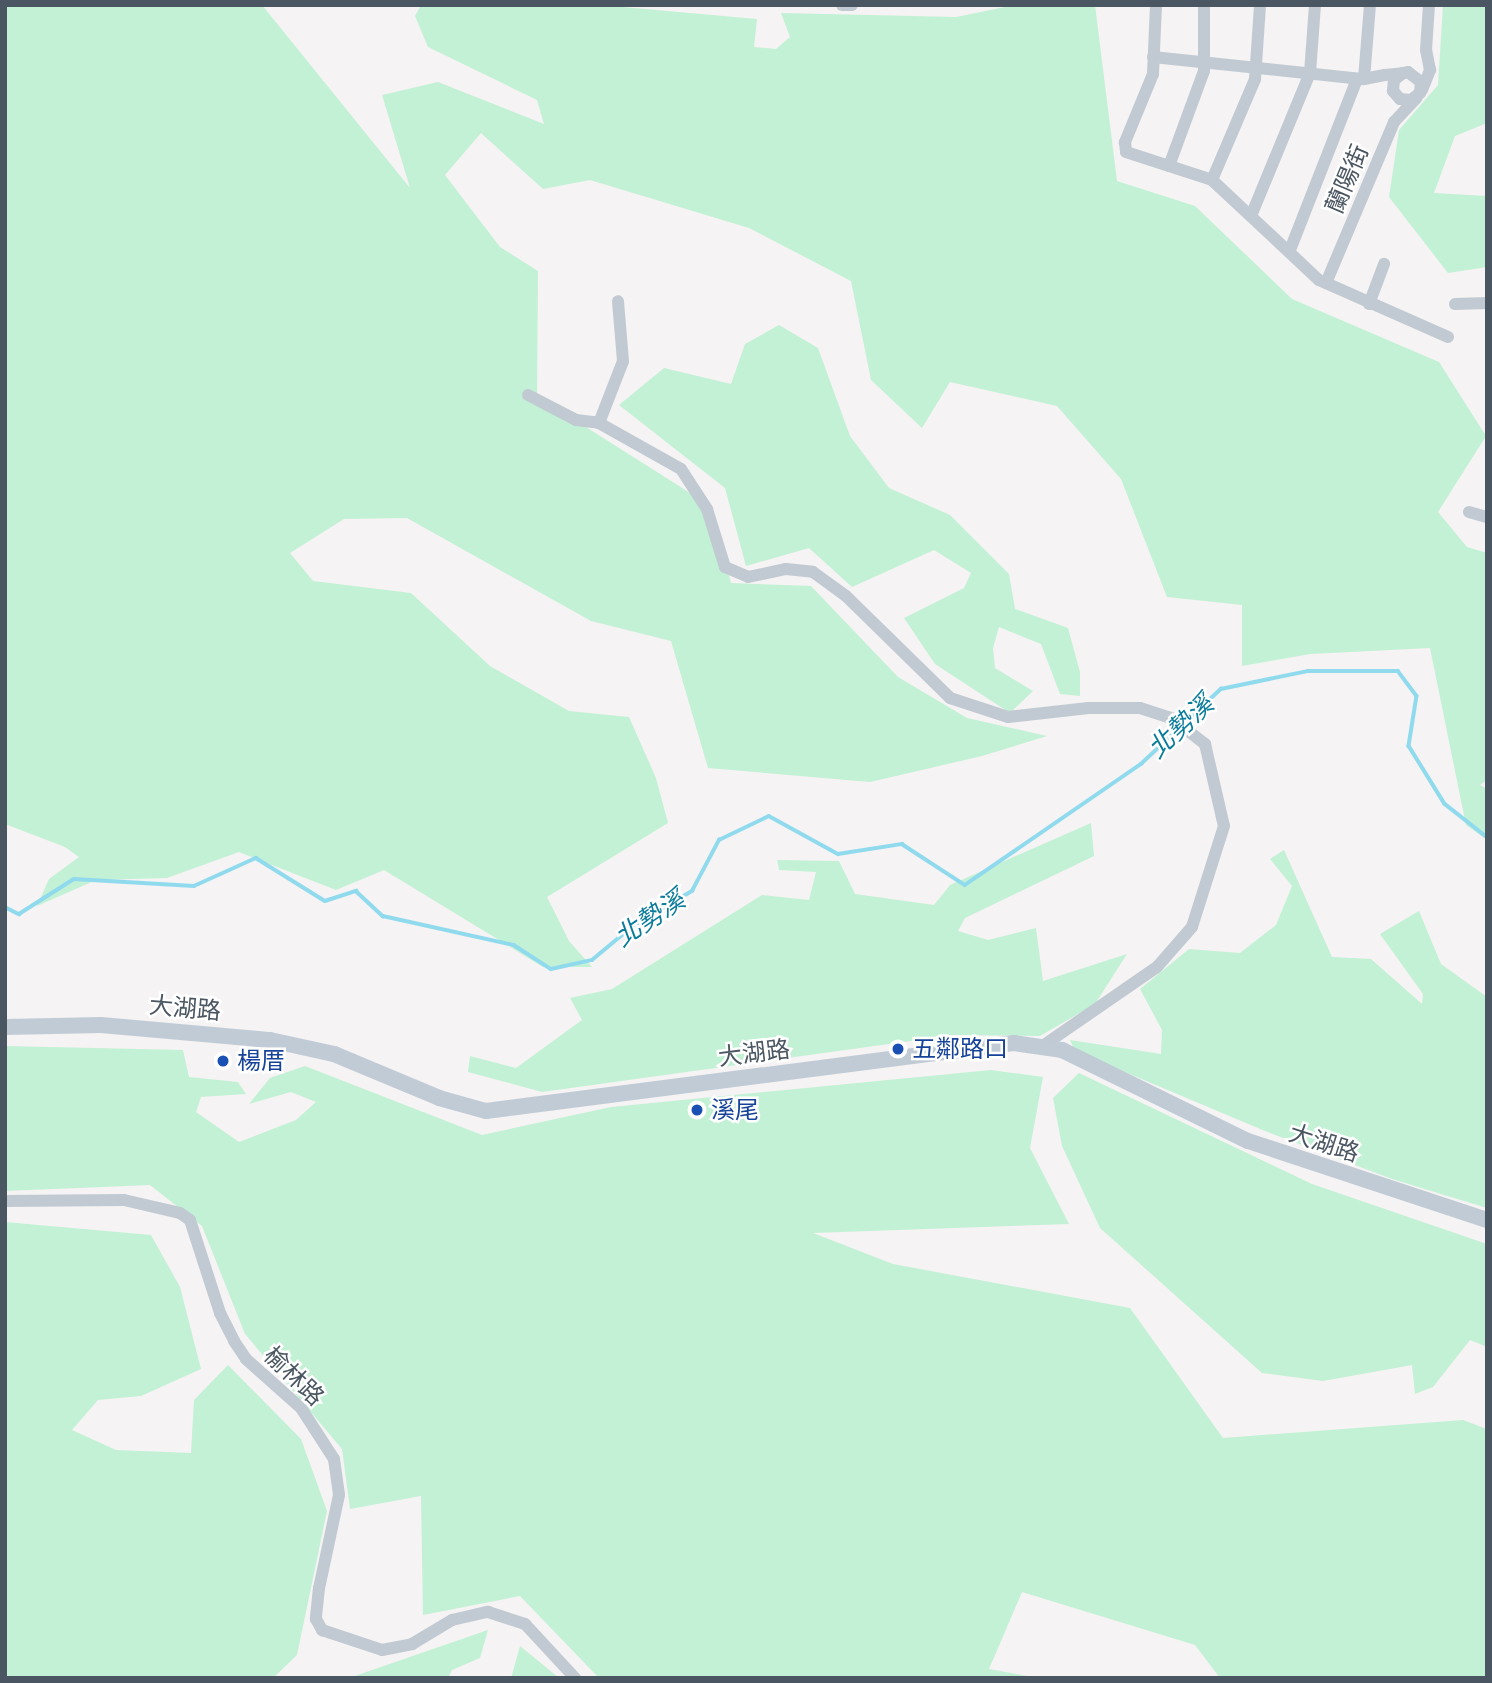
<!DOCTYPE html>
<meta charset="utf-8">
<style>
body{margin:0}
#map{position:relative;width:1492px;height:1683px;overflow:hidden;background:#f5f3f3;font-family:Helvetica,"Noto Sans TC",sans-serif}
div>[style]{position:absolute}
.green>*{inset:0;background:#c3f1d5}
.stream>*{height:3.5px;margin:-1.75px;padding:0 1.75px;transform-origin:1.75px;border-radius:1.75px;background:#90daee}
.street>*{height:12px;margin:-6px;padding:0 6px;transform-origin:6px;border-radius:6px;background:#c1cad2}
.secondary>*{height:16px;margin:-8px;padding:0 8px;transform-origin:8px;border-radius:8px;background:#c1cbd6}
.dots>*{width:19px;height:19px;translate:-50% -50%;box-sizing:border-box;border:4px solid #fff;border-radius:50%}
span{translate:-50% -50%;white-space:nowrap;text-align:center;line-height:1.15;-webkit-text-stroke:5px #fff;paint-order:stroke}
.street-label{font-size:24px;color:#4a5661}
.transit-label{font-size:24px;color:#164399}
.left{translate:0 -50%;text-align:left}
.water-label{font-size:26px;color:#0c7c9b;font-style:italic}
.frame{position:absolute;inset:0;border:7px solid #4a5661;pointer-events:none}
</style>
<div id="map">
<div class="green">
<i style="clip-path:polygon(5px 5px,262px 5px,410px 188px,382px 95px,438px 82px,544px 124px,537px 100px,428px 47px,415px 16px,421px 5px,600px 5px,757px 19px,754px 47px,776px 49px,790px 37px,781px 13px,956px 17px,1015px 5px,1095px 5px,1117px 181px,1195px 206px,1292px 299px,1439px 362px,1486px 436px,1438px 512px,1467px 547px,1487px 553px,1487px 780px,1480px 785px,1487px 789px,1487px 840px,1466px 825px,1430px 648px,1310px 654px,1242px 666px,1242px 605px,1167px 597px,1121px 479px,1057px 406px,950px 382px,922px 428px,871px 380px,851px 281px,749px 228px,590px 180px,543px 189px,481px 133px,445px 175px,500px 247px,538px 271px,537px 396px,709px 505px,731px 583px,811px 586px,898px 677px,967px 718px,1047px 736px,982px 756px,870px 782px,708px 768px,671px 641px,591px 621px,407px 518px,344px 519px,290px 553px,313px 581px,411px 593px,490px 666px,569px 711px,629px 717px,656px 778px,668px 823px,547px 897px,569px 941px,592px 967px,543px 967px,384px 870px,336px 890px,239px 852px,167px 878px,96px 880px,37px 906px,49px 879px,79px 857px,65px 847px,5px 824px)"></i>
<i style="clip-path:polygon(1443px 5px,1487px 5px,1487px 123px,1455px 136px,1434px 193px,1487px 196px,1487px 267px,1448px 273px,1389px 197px,1399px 130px,1438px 85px)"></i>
<i style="clip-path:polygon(779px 325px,818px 348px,850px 436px,889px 488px,950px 515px,1009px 574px,1015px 609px,1068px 628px,1080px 672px,1080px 696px,1060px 694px,1041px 644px,999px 627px,993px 648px,995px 668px,1033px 691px,1010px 713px,935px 664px,904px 618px,964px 588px,971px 573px,934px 550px,852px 587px,809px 548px,746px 566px,725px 488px,619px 405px,664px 368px,731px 384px,745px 344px)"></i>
<i style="clip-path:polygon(1091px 823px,1094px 856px,965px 918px,958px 931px,988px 940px,1036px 928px,1043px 981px,1127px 954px,1095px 1004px,1040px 1036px,954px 1035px,542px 1092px,468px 1072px,470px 1056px,516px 1068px,582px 1020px,570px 998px,612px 989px,762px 895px,809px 900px,816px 872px,779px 870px,777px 860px,839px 861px,855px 894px,934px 905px,950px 885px)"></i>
<i style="clip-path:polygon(1284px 850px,1332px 957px,1371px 959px,1422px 1004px,1423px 994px,1380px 934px,1419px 911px,1441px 964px,1487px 997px,1487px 1208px,1392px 1179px,1265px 1131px,1075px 1051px,1070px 1040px,1161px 1054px,1162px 1030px,1140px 989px,1189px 949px,1240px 953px,1276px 925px,1292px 886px,1270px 859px)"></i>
<i style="clip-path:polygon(5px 1046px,183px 1050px,189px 1077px,238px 1082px,246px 1094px,201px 1097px,196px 1112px,239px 1142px,296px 1120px,316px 1102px,291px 1092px,249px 1104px,270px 1078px,305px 1066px,482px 1135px,611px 1107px,991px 1070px,1043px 1077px,1030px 1148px,1069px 1224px,813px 1233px,893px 1264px,1130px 1308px,1223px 1438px,1463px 1420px,1487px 1429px,1487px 1678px,1220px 1678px,1195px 1645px,1022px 1592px,989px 1669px,1038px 1678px,599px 1678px,520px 1596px,423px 1615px,421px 1496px,350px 1509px,342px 1449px,245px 1334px,202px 1226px,150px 1185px,5px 1191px)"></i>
<i style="clip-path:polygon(1079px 1073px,1312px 1184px,1487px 1244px,1487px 1347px,1470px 1340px,1433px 1387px,1415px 1394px,1412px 1365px,1323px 1381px,1262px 1373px,1100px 1228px,1062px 1146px,1053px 1098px)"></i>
<i style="clip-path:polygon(5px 1222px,151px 1235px,180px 1287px,201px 1369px,141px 1396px,98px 1400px,72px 1430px,116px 1450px,191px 1453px,194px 1400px,228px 1365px,301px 1439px,327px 1511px,297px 1655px,273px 1678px,5px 1678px)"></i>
<i style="clip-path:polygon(488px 1630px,480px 1658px,452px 1670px,448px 1678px,349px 1678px)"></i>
<i style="clip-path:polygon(520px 1646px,559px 1678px,511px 1678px)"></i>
</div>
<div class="stream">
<i style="left:5px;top:907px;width:16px;rotate:27deg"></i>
<i style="left:19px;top:914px;width:65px;rotate:-32.5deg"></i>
<i style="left:74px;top:879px;width:120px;rotate:3.3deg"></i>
<i style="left:194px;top:886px;width:68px;rotate:-24.3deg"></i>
<i style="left:256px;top:858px;width:81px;rotate:31.9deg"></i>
<i style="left:325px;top:901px;width:33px;rotate:-18deg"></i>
<i style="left:356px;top:891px;width:37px;rotate:43deg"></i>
<i style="left:383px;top:916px;width:134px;rotate:12.5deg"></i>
<i style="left:514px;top:945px;width:44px;rotate:33deg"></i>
<i style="left:551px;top:969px;width:42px;rotate:-12.4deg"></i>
<i style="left:592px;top:960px;width:53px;rotate:-39.7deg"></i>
<i style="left:633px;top:926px;width:69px;rotate:-30.7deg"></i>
<i style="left:692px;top:891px;width:58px;rotate:-62.1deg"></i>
<i style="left:719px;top:840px;width:55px;rotate:-25.6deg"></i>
<i style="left:769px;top:816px;width:79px;rotate:28.8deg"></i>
<i style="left:838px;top:854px;width:65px;rotate:-8.9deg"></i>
<i style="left:902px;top:844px;width:75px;rotate:33.1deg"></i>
<i style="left:965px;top:885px;width:214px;rotate:-34.5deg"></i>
<i style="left:1141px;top:764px;width:110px;rotate:-43.2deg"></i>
<i style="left:1221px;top:689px;width:89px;rotate:-11.7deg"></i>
<i style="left:1308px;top:671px;width:90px"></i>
<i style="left:1398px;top:671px;width:31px;rotate:53deg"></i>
<i style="left:1417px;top:696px;width:51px;rotate:99.1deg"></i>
<i style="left:1409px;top:746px;width:68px;rotate:58.2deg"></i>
<i style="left:1445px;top:804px;width:53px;rotate:38.2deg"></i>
</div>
<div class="street">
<i style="left:842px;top:5px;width:10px"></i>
<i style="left:1156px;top:5px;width:69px;rotate:92.5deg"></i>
<i style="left:1153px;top:74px;width:74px;rotate:112.4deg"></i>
<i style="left:1125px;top:142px;width:10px;rotate:84deg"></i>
<i style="left:1126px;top:152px;width:90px;rotate:18deg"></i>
<i style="left:1212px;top:180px;width:146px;rotate:43.1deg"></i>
<i style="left:1319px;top:280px;width:141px;rotate:23.8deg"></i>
<i style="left:1153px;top:57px;width:212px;rotate:6deg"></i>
<i style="left:1364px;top:79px;width:21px;rotate:-11deg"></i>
<i style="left:1385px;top:75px;width:18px;rotate:-6deg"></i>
<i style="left:1403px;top:73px;width:5px;rotate:-11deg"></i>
<i style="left:1408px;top:72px;width:16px;rotate:38deg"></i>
<i style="left:1421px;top:82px;width:11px;rotate:95deg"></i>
<i style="left:1420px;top:93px;width:11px;rotate:142deg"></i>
<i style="left:1411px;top:100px;width:11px;rotate:-175deg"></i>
<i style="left:1400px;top:99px;width:11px;rotate:-131deg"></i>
<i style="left:1393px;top:91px;width:11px;rotate:-85deg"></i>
<i style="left:1394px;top:80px;width:11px;rotate:-38deg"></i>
<i style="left:1364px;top:79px;width:74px;rotate:-85.4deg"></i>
<i style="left:1422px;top:90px;width:22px;rotate:-68deg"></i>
<i style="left:1430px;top:70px;width:20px;rotate:-101deg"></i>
<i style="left:1426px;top:50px;width:45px;rotate:-86.2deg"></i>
<i style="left:1169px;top:166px;width:101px;rotate:-69.8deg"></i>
<i style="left:1204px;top:71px;width:66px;rotate:-90deg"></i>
<i style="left:1212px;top:180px;width:110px;rotate:-66.9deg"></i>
<i style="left:1255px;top:79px;width:74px;rotate:-86.1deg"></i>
<i style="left:1251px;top:216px;width:155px;rotate:-67.6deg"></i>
<i style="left:1310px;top:73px;width:68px;rotate:-85.8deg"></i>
<i style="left:1290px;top:250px;width:184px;rotate:-68.6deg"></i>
<i style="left:1326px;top:283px;width:175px;rotate:-67.1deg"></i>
<i style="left:1394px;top:122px;width:33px;rotate:-47deg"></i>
<i style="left:1369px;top:304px;width:43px;rotate:-69.4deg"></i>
<i style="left:1455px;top:304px;width:32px;rotate:-2deg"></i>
<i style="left:528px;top:395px;width:54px;rotate:27.5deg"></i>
<i style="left:576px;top:420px;width:23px;rotate:7deg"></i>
<i style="left:599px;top:423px;width:94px;rotate:29.3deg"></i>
<i style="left:681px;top:469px;width:48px;rotate:57deg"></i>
<i style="left:707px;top:509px;width:61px;rotate:72.8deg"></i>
<i style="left:725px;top:567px;width:25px;rotate:23deg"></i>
<i style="left:748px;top:577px;width:39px;rotate:-12deg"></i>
<i style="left:786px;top:569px;width:27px;rotate:6deg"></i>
<i style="left:813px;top:572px;width:41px;rotate:36deg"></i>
<i style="left:846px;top:596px;width:146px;rotate:44.4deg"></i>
<i style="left:950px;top:698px;width:61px;rotate:18.1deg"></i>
<i style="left:1008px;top:717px;width:81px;rotate:-6.4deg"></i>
<i style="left:1088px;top:708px;width:52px"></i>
<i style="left:1140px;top:708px;width:35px;rotate:18deg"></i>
<i style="left:1173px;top:719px;width:41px;rotate:38deg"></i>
<i style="left:1205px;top:744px;width:84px;rotate:77deg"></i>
<i style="left:1224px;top:826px;width:106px;rotate:107.6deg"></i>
<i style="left:1192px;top:927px;width:53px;rotate:131.2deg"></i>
<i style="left:1157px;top:967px;width:141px;rotate:145.4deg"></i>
<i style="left:599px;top:423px;width:66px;rotate:-68.8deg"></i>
<i style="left:623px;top:361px;width:60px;rotate:-94.8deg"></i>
<i style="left:1469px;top:512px;width:19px;rotate:16deg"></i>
<i style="left:5px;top:1201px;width:119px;rotate:-0.5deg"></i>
<i style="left:124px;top:1200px;width:57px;rotate:13.1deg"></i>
<i style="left:180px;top:1213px;width:12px;rotate:35deg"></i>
<i style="left:190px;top:1220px;width:98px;rotate:72.1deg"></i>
<i style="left:220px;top:1313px;width:31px;rotate:63deg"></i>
<i style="left:234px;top:1341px;width:22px;rotate:56deg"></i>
<i style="left:246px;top:1359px;width:74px;rotate:41.7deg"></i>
<i style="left:301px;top:1408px;width:61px;rotate:57.1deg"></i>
<i style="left:334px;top:1459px;width:36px;rotate:82deg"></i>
<i style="left:339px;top:1495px;width:95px;rotate:102.1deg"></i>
<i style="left:319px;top:1588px;width:31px;rotate:96deg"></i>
<i style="left:316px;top:1619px;width:13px;rotate:61deg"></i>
<i style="left:322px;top:1630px;width:63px;rotate:18.4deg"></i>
<i style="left:382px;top:1650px;width:31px;rotate:-11deg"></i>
<i style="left:412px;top:1644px;width:47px;rotate:-31deg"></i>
<i style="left:452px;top:1620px;width:37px;rotate:-13deg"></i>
<i style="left:488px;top:1612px;width:39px;rotate:18deg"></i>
<i style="left:525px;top:1624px;width:74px;rotate:47.2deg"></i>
</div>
<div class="secondary">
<i style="left:5px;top:1027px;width:96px;rotate:-1.2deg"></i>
<i style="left:101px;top:1025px;width:170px;rotate:5.1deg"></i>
<i style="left:270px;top:1040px;width:66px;rotate:12.3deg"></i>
<i style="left:334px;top:1054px;width:114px;rotate:22.7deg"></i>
<i style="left:439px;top:1098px;width:49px;rotate:15.5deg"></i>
<i style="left:486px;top:1111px;width:532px;rotate:-7.34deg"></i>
<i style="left:1014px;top:1043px;width:49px;rotate:8.3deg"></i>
<i style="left:1062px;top:1050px;width:207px;rotate:26.1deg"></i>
<i style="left:1248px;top:1141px;width:252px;rotate:18.3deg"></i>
</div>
<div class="dots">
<i style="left:898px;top:1049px;background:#1a4fb4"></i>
<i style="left:223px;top:1061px;background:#1a4fb4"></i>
<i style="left:697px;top:1110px;background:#1a4fb4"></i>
</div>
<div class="street-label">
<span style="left:1347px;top:179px;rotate:-67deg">蘭陽街</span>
<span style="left:185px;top:1008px;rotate:5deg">大湖路</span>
<span style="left:754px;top:1053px;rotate:-7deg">大湖路</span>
<span style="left:1324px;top:1143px;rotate:18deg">大湖路</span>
<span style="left:294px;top:1376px;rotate:44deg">榆林路</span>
</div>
<div class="transit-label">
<span class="left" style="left:912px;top:1049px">五鄰路口</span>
<span class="left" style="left:237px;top:1061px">楊厝</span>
<span class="left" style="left:711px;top:1110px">溪尾</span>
</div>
<div class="water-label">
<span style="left:1181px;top:727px;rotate:-43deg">北勢溪</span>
<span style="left:650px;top:919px;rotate:-34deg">北勢溪</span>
</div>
<div class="frame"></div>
</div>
